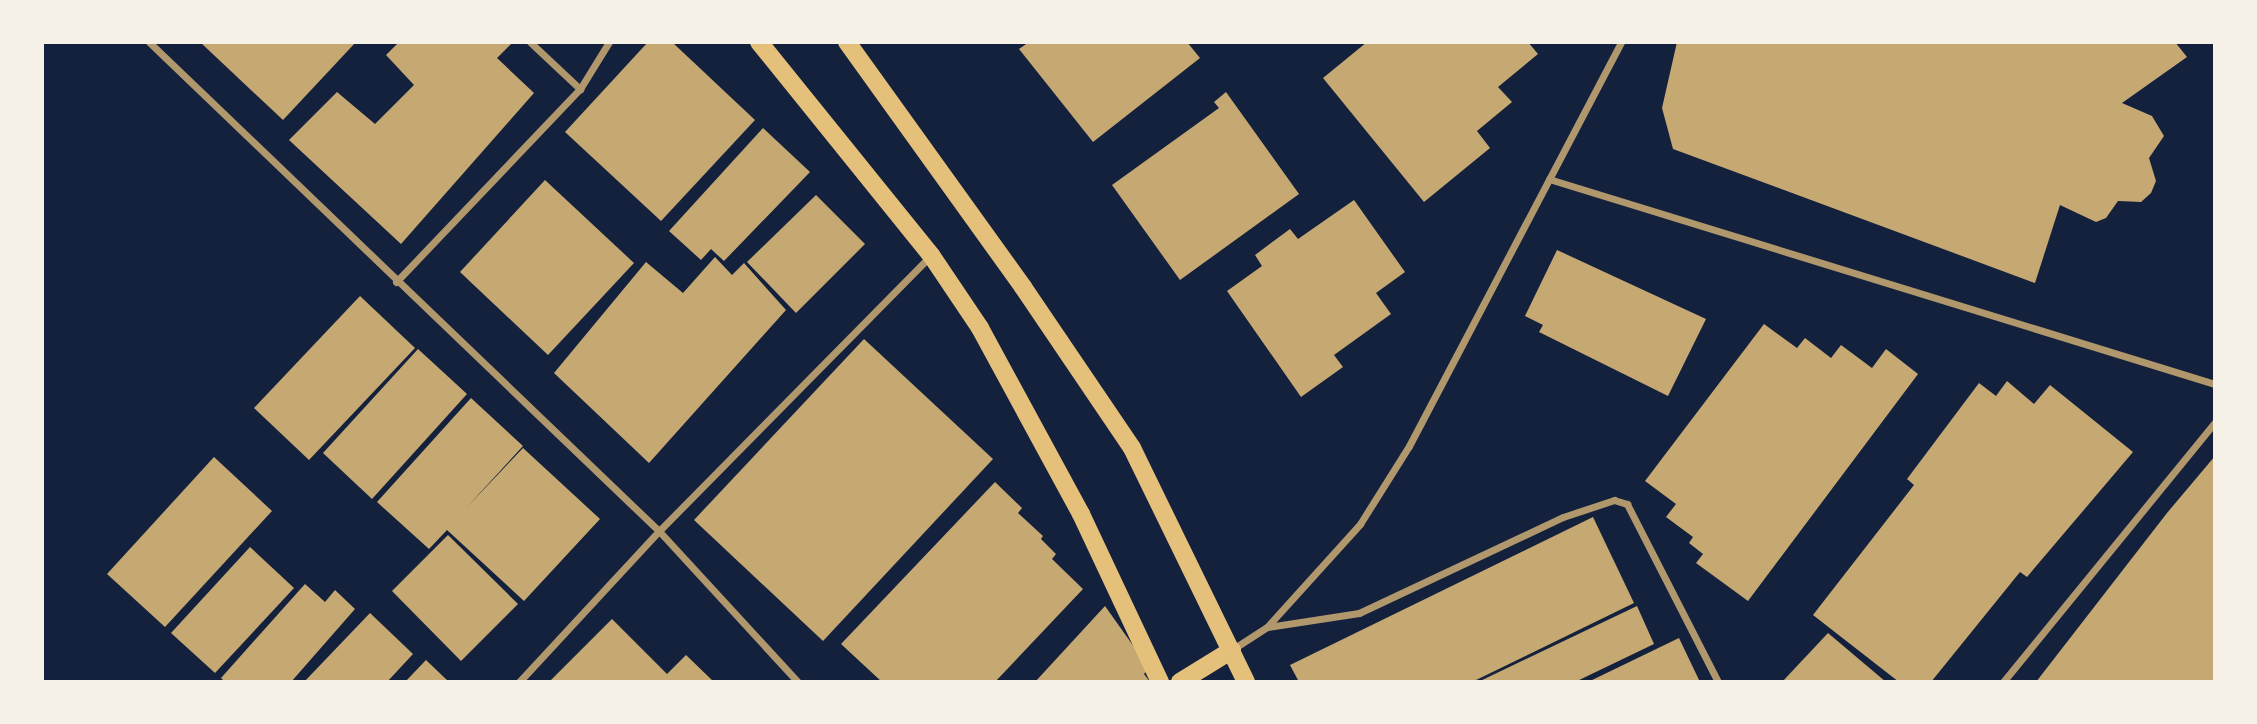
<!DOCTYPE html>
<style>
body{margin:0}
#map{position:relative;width:2257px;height:724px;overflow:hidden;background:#14213d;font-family:Lato,sans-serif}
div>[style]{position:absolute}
.building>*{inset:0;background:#c6a872}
.minor>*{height:7px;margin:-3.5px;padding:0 3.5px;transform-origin:3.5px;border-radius:3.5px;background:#b1986c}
.primary>*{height:18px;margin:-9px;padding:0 9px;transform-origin:9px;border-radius:9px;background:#e5c07b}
span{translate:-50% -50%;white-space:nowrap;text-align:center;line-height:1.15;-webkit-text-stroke:7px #f6f1e7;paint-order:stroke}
.frame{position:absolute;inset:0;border:44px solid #f6f1e7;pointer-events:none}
</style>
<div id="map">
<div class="building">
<i style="clip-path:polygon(200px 42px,356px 42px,283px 120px)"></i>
<i style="clip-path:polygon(399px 42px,513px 42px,497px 58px,534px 93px,401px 244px,289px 140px,337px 92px,375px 124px,414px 85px,386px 55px)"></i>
<i style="clip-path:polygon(648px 42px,672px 42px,755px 120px,661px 221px,565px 132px)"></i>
<i style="clip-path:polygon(1029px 42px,1187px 42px,1200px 58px,1093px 142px,1019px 49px)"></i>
<i style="clip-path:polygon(1367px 42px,1528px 42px,1538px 54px,1498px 87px,1512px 102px,1477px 131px,1490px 148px,1424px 202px,1323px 78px)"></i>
<i style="clip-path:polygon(1677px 42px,2175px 42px,2187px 57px,2122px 103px,2152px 116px,2164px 136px,2149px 158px,2156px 181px,2151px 193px,2141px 202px,2118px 201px,2106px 218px,2096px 222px,2060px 205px,2035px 283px,1673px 149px,1662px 108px)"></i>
<i style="clip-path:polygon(1226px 92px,1299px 194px,1180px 280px,1112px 185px,1219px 108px,1214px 102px)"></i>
<i style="clip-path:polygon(763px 128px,810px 172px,724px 261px,711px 249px,701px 260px,669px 231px)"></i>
<i style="clip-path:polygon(545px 180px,634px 263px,548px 355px,460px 272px)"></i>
<i style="clip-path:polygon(816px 195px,865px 244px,796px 313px,747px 262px)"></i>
<i style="clip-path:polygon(1354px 200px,1405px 272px,1376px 293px,1391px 314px,1334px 355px,1343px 367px,1301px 397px,1227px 291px,1262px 266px,1255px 255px,1290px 229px,1298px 239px)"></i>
<i style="clip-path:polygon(1557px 250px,1706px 319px,1668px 396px,1539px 332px,1543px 325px,1525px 316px)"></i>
<i style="clip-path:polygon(715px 257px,732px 275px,744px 263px,786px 310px,649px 463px,554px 373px,646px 262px,683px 293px)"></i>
<i style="clip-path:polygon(360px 296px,415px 348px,309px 460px,254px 408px)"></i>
<i style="clip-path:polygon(1764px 324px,1797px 348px,1805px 338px,1831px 358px,1841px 345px,1872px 368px,1886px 349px,1918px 374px,1748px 601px,1696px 563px,1703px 554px,1689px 543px,1693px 537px,1666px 517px,1676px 504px,1645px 481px)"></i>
<i style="clip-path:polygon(864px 339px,993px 459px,823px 641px,694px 520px)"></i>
<i style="clip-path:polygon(418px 349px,467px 394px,372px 499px,323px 453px)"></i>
<i style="clip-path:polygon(2007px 381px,2034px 404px,2050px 385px,2133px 452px,2027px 577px,2020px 572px,1931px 682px,1899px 682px,1813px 615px,1914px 485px,1907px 479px,1979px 383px,1996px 396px)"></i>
<i style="clip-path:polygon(471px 398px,523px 446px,466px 508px,523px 448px,600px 519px,524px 601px,447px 530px,429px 549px,377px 502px)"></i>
<i style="clip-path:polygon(2215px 456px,2215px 682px,2036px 682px,2167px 513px)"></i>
<i style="clip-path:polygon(214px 457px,272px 511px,165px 627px,107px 574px)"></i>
<i style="clip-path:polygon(995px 482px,1022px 508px,1018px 513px,1043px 536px,1041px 539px,1056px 554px,1052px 559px,1083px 589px,995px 682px,882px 682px,841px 644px)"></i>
<i style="clip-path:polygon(1593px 517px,1634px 603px,1472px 682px,1299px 682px,1290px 665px)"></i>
<i style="clip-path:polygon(448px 535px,518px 604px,461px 661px,392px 591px)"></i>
<i style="clip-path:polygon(250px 547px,294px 588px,215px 673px,171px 633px)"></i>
<i style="clip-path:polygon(305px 584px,325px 602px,335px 590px,355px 609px,291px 682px,225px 682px,221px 678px)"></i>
<i style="clip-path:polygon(1105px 606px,1149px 668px,1144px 674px,1150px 682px,1035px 682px)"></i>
<i style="clip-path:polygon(1637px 606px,1654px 644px,1575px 682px,1478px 682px)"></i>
<i style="clip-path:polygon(370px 613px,413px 654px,387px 682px,304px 682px)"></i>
<i style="clip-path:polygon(612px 619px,667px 674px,686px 655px,714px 682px,549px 682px)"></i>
<i style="clip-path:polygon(1828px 633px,1886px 682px,1782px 682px)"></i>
<i style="clip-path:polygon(1679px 638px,1700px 682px,1588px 682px)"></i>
<i style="clip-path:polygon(426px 660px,449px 682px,405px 682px)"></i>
</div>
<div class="minor">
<i style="left:149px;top:42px;width:707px;rotate:43.8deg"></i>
<i style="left:659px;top:531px;width:205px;rotate:47.4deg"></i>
<i style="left:530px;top:42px;width:69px;rotate:43.2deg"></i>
<i style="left:1549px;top:179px;width:697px;rotate:17.11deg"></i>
<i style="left:396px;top:282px;width:267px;rotate:-46.4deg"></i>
<i style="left:580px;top:89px;width:55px;rotate:-58.3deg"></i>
<i style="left:1268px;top:627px;width:92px;rotate:-8.7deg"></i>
<i style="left:1359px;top:613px;width:225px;rotate:-25.2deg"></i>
<i style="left:1563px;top:517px;width:54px;rotate:-18.4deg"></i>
<i style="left:1614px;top:500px;width:14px;rotate:17deg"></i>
<i style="left:1627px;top:504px;width:200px;rotate:62.9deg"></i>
<i style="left:1233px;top:649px;width:40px;rotate:-32.9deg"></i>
<i style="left:1267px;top:627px;width:139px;rotate:-47.9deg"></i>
<i style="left:1360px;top:524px;width:92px;rotate:-57.9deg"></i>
<i style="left:1409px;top:446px;width:456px;rotate:-62.3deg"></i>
<i style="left:519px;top:682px;width:206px;rotate:-47.2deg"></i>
<i style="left:659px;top:531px;width:388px;rotate:-45.4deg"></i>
<i style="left:2003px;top:682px;width:335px;rotate:-50.8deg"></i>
</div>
<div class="primary">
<i style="left:759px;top:42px;width:274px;rotate:51.1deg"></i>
<i style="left:931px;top:255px;width:88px;rotate:56.1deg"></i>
<i style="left:980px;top:328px;width:212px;rotate:61.5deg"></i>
<i style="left:1081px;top:514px;width:186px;rotate:64.8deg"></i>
<i style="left:847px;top:42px;width:302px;rotate:54.3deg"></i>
<i style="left:1023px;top:287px;width:194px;rotate:55.9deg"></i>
<i style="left:1132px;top:448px;width:260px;rotate:64deg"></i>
<i style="left:1180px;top:682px;width:61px;rotate:-31.6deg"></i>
</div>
<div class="frame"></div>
</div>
